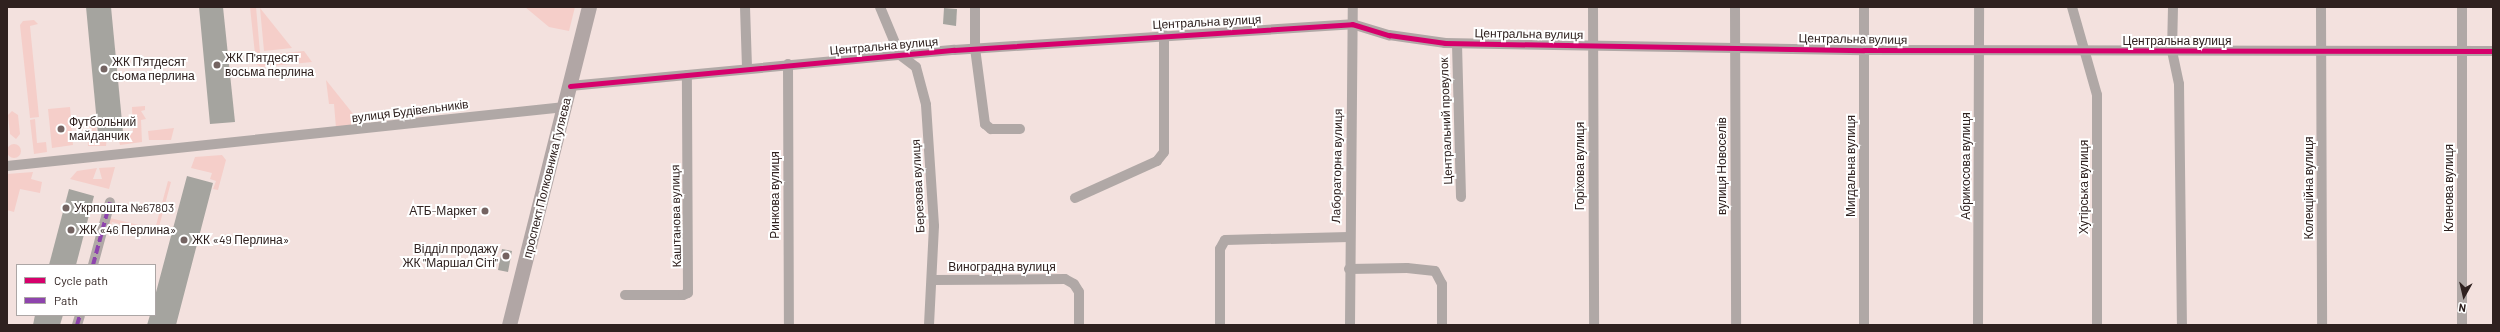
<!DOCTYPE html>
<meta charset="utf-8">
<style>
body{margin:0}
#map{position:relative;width:2500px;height:332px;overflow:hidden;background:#f3e1de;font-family:Barlow,sans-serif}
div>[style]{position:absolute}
.green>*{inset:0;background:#f5cec9}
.round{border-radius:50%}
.building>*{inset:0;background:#a5a49f}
.street>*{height:10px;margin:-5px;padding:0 5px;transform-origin:5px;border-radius:5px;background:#b0a8a6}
.secondary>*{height:15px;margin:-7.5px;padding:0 7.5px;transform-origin:7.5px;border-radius:7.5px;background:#b1a6a5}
.quiet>*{height:4px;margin-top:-2px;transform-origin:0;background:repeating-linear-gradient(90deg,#8e44ad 0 8px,transparent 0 12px)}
.cycleway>*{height:5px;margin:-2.5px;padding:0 2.5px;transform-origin:2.5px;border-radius:2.5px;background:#d6006c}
.dots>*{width:11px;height:11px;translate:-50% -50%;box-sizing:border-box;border:2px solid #fff;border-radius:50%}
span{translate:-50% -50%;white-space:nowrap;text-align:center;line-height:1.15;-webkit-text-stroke:4px #fff;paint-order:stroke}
.street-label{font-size:12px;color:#2f211f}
.poi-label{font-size:12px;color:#2f211f}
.left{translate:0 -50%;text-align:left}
.right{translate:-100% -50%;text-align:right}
.frame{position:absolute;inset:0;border:8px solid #2f211f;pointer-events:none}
.legend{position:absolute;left:16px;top:264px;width:140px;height:52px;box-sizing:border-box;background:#fff;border:1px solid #aca6a5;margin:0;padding:5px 7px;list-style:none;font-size:12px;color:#2f211f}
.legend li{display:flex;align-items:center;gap:8px;height:20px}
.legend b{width:20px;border:1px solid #aca6a5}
.north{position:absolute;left:2444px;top:276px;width:40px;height:40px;-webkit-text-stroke:3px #fff;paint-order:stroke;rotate:188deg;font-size:11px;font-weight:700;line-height:16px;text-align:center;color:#2f211f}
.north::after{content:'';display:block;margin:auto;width:14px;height:18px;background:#2f211f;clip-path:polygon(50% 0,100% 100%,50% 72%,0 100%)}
</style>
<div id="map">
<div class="green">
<i style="clip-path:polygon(250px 7px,256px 7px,260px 53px,255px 54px)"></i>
<i style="clip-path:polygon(525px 7px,575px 7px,569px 31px,549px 27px)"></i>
<i style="clip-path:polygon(260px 8px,292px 48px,264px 51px)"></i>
<i style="clip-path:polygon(34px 20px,38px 24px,30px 26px,39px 117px,30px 118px,20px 25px,23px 21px)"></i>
<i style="clip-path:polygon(304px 51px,312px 62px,261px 67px,256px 64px,255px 56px)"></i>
<i style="clip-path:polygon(326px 80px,362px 125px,336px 128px,334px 104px,329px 104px)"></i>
<i style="clip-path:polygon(145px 106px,145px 110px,141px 111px,146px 119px,141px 120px,142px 142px,120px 145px,117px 134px,133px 133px,132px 107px)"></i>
<i style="clip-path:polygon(70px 107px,73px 145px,52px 148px,48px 109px)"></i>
<i style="clip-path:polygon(12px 111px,18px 115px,20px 134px,16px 139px,10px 134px,8px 115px)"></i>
<i style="clip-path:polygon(95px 116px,97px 136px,107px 135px,106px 146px,88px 146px,86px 117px)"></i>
<i style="clip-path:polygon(35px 119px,37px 143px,46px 142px,47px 152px,34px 154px,30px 120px)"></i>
<i style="clip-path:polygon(174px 128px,171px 140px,149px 140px,148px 131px)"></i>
<i class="round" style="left:7px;top:144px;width:14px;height:14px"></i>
<i style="clip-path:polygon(222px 155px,226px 160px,218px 190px,213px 189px,216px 181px,210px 179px,212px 173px,191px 168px,195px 157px)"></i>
<i style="clip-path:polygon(115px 167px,109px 189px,70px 179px,77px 171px,97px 168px,93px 179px,102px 179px,99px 168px)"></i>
<i style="clip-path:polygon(33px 172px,31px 179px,42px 182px,40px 193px,20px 189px,14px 212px,7px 210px,7px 174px)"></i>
<i style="clip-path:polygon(168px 181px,171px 182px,157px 234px,112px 222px,110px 230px,107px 229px,110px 218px,155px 229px)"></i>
</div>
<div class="building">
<i style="clip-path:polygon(86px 7px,111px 7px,123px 132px,98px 134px)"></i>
<i style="clip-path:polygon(199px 7px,223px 7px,235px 122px,210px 124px)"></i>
<i style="clip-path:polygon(944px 8px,957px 9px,956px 26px,943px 24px)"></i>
<i style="clip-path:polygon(187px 176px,213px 183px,176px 325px,147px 325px,150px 315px,155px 315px,155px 296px)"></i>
<i style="clip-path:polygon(69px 189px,94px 196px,76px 265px,49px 265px)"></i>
<i style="clip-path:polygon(502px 249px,512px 251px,508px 272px,498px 270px)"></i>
<i style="clip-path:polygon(35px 315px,63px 315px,60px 325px,33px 325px)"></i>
</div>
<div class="street">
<i style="left:745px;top:7px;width:61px;rotate:88.1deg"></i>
<i style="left:880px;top:7px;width:52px;rotate:67.4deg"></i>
<i style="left:900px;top:55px;width:20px;rotate:37deg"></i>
<i style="left:916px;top:67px;width:39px;rotate:75deg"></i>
<i style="left:926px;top:105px;width:121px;rotate:86.2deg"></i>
<i style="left:934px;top:226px;width:99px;rotate:92.9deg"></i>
<i style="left:975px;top:7px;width:41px;rotate:90deg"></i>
<i style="left:975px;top:48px;width:77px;rotate:82.5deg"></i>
<i style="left:985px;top:124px;width:8px;rotate:40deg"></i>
<i style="left:991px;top:129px;width:29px"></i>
<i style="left:1593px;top:7px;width:318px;rotate:89.8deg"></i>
<i style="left:1735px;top:7px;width:318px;rotate:89.8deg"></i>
<i style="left:1864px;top:7px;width:318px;rotate:90deg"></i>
<i style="left:2072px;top:7px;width:91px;rotate:74.1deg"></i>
<i style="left:2097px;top:95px;width:230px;rotate:90deg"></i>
<i style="left:2173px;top:7px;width:44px;rotate:91.3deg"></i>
<i style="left:2172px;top:51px;width:34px;rotate:78deg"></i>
<i style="left:2179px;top:84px;width:241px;rotate:89.3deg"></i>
<i style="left:2321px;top:7px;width:318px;rotate:89.8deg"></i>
<i style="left:1457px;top:44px;width:153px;rotate:88.5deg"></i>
<i style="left:788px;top:64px;width:261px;rotate:89.8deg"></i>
<i style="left:570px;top:86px;width:386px;rotate:-5.4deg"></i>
<i style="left:954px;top:50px;width:399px;rotate:-3.7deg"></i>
<i style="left:1352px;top:24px;width:39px;rotate:17deg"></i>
<i style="left:1389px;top:35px;width:57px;rotate:8.1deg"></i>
<i style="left:1445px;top:43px;width:419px;rotate:1deg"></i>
<i style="left:1864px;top:50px;width:629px;rotate:0.09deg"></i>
<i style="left:7px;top:166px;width:561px;rotate:-6.04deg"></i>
<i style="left:1075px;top:198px;width:90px;rotate:-24.3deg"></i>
<i style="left:1157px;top:161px;width:11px;rotate:-52deg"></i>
<i style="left:1164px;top:152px;width:117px;rotate:-90deg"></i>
<i style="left:93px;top:265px;width:65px;rotate:-74.9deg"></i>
<i style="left:1349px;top:269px;width:58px;rotate:-1deg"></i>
<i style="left:1407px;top:268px;width:28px;rotate:6deg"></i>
<i style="left:1435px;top:271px;width:15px;rotate:62deg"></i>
<i style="left:1442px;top:284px;width:41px;rotate:90deg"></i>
<i style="left:934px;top:280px;width:131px;rotate:-0.4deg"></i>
<i style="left:1065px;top:279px;width:10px;rotate:29deg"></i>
<i style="left:1074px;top:284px;width:9px;rotate:58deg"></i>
<i style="left:1079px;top:292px;width:33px;rotate:90deg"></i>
<i style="left:625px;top:295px;width:58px"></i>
<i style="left:683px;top:295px;width:5px;rotate:-22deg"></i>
<i style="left:688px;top:293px;width:218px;rotate:-90.3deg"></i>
<i style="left:77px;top:325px;width:10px;rotate:-73deg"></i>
<i style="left:1220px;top:325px;width:76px;rotate:-90deg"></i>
<i style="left:1220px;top:249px;width:10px;rotate:-61deg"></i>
<i style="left:1225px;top:240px;width:124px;rotate:-1.4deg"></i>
<i style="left:1350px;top:325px;width:318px;rotate:-89.5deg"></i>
<i style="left:1978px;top:325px;width:318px;rotate:-89.8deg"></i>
<i style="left:2462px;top:325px;width:318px;rotate:-90deg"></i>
</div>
<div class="secondary">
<i style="left:509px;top:325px;width:328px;rotate:-75.9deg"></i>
</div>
<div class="quiet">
<i style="left:93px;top:265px;width:65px;rotate:-74.9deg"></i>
<i style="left:77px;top:325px;width:10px;rotate:-73deg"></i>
</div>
<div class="cycleway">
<i style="left:570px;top:86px;width:386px;rotate:-5.4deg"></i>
<i style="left:954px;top:50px;width:399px;rotate:-3.7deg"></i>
<i style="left:1352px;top:24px;width:39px;rotate:17deg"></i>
<i style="left:1389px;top:35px;width:57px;rotate:8.1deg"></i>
<i style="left:1445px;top:43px;width:419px;rotate:1deg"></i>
<i style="left:1864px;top:50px;width:629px;rotate:0.09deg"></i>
</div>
<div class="dots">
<i style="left:217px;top:65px;background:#746462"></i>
<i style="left:104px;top:69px;background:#746462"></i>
<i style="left:61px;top:129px;background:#746462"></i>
<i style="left:66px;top:208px;background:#746462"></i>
<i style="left:485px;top:211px;background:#746462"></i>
<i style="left:71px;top:230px;background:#746462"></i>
<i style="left:184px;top:240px;background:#746462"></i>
<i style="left:506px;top:256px;background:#746462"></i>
</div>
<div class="street-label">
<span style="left:1207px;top:22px;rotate:-3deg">Центральна вулиця</span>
<span style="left:1529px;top:34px;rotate:1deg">Центральна вулиця</span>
<span style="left:1853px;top:39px;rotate:1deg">Центральна вулиця</span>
<span style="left:2177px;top:41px">Центральна вулиця</span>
<span style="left:884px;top:46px;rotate:-5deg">Центральна вулиця</span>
<span style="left:410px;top:111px;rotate:-7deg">вулиця Будівельників</span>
<span style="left:1446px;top:121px;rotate:-92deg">Центральний провулок</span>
<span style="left:1337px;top:166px;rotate:-89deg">Лабораторна вулиця</span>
<span style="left:1580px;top:166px;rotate:-90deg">Горіхова вулиця</span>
<span style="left:1722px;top:166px;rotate:-90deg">вулиця Новоселів</span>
<span style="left:1851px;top:166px;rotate:-90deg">Мигдальна вулиця</span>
<span style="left:1966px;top:166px;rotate:-90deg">Абрикосова вулиця</span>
<span style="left:547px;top:178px;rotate:-76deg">проспект Полковника Гуляєва</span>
<span style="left:918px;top:186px;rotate:-93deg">Березова вулиця</span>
<span style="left:2084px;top:187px;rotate:-90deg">Хутірська вулиця</span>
<span style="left:2309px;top:188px;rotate:-90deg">Колекційна вулиця</span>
<span style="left:2449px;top:188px;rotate:-90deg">Кленова вулиця</span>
<span style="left:775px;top:195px;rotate:-90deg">Ринкова вулиця</span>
<span style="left:676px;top:216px;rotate:-91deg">Каштанова вулиця</span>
<span style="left:1002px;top:267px">Виноградна вулиця</span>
</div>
<div class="poi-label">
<span class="left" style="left:225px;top:65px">ЖК П'ятдесят<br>восьма перлина</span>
<span class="left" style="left:112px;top:69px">ЖК П'ятдесят<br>сьома перлина</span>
<span class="left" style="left:69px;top:129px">Футбольний<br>майданчик</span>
<span class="left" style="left:74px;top:208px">Укрпошта №67803</span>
<span class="right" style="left:477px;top:211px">АТБ-Маркет</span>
<span class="left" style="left:79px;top:230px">ЖК «46 Перлина»</span>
<span class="left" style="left:192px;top:240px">ЖК «49 Перлина»</span>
<span class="right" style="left:498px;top:256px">Відділ продажу<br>ЖК "Маршал Сіті"</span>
</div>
<div class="frame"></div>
<ul class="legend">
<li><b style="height:5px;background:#d6006c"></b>Cycle path</li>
<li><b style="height:5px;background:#8e44ad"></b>Path</li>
</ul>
<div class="north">N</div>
</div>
